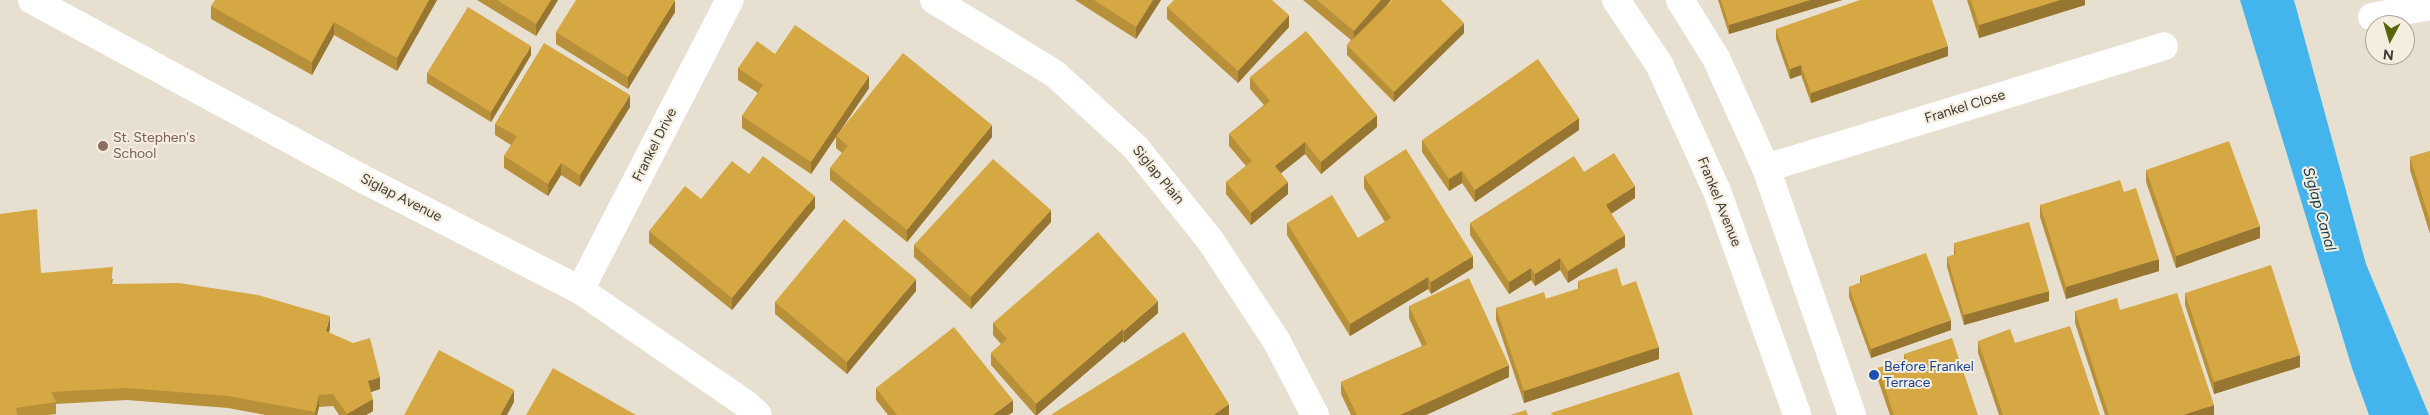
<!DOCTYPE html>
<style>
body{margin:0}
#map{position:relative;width:2430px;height:415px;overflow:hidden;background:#e7e0d1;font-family:Figtree,sans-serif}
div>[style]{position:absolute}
.water>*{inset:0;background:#44b5ec}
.minor>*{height:28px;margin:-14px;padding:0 14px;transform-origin:14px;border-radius:14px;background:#fff}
.wall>*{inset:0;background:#b8903a}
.shaded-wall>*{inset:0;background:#967630}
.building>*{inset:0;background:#d6a844}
.dots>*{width:14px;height:14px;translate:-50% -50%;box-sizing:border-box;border:2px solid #f5edde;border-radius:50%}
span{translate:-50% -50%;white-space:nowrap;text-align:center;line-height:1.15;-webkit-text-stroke:4px #f5edde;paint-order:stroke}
.street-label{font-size:14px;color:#3e3b35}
.education-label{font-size:14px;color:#785e54}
.left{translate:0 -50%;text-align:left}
.transit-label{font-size:14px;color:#164399}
.water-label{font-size:15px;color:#083a50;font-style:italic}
.north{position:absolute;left:2365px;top:15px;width:50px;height:50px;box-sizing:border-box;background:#f5edde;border:1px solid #aca69a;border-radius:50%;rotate:186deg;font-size:14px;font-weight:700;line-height:20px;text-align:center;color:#3e3b35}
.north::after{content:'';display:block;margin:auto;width:18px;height:22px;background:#58650b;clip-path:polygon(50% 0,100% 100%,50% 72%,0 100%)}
</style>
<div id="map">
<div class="water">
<i style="clip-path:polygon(2240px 0,2294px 0,2366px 264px,2429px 415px,2369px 415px,2352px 368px)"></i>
</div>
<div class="minor">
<i style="left:32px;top:0;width:374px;rotate:28.4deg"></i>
<i style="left:361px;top:178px;width:246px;rotate:27.1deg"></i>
<i style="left:580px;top:290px;width:201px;rotate:34.5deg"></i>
<i style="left:746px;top:404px;width:16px;rotate:43deg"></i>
<i style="left:934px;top:0;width:142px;rotate:31.4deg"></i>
<i style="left:1055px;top:74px;width:110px;rotate:42.4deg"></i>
<i style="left:1136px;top:148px;width:118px;rotate:51.2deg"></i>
<i style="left:1210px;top:240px;width:120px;rotate:56.6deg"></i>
<i style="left:1276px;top:340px;width:85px;rotate:62.5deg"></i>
<i style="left:1616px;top:0;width:77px;rotate:56.1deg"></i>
<i style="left:1659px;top:64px;width:140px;rotate:65.5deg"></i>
<i style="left:1717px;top:191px;width:238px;rotate:70.3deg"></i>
<i style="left:1680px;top:0;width:68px;rotate:58.2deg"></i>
<i style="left:1716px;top:58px;width:121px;rotate:65.6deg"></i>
<i style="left:1766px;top:168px;width:262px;rotate:70.8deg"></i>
<i style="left:2372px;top:17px;width:59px;rotate:-10.7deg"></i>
<i style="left:1766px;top:168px;width:416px;rotate:-17deg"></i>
<i style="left:580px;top:290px;width:326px;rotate:-62.7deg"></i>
</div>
<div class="wall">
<i style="clip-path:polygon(437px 0,397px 71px,334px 35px,312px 75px,211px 19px,211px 6px)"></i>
<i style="clip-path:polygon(477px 0,558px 0,536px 36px)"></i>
<i style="clip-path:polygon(1075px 0,1161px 0,1136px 39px)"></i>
<i style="clip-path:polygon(1303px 0,1391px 0,1387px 5px,1464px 33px,1394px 102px,1347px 55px,1347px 45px,1351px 40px)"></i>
<i style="clip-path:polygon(1718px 0,1842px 0,1729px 34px)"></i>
<i style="clip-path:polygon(1967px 0,2085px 0,2085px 5px,1979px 38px)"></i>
<i style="clip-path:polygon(1167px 7px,1289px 27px,1238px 83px,1167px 19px)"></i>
<i style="clip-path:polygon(675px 12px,628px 89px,556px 44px,556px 32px)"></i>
<i style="clip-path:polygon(1776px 29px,1948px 56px,1811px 103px,1801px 75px,1790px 79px,1776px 39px)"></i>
<i style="clip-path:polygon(775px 54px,869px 88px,840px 131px,992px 137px,907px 242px,830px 180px,830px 168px,842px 153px,836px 148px,836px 137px,811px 174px,742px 128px,742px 116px,758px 93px,738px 80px,738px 68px)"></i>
<i style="clip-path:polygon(531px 55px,491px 122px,427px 83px,427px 73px)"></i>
<i style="clip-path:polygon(1250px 77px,1377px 127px,1321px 174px,1305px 154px,1281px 173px,1288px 194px,1251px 225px,1226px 194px,1226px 182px,1246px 166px,1229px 146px,1229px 134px,1264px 105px,1250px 89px)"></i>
<i style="clip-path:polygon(630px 107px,580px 187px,561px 175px,548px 196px,504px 168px,504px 156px,511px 145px,495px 135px,495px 124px)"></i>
<i style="clip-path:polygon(1579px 130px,1475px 202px,1462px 183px,1449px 191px,1422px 152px,1422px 140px)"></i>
<i style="clip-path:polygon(2430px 151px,2430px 234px,2410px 170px,2410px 157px)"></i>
<i style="clip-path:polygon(2146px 170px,2260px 238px,2176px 268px,2146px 182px)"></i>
<i style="clip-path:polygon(1584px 172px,1635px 198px,1611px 214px,1625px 247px,1568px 283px,1560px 270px,1535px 286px,1531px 280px,1509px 294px,1470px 235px,1470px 223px)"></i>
<i style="clip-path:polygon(749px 174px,815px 208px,732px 310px,649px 243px,649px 231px,701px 199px)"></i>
<i style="clip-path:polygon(1364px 176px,1473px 268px,1431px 294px,1428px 289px,1350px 336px,1287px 235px,1287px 223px,1358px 238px,1385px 222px,1364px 188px)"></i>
<i style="clip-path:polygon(2124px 192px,2159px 271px,2066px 299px,2040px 217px,2040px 205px)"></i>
<i style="clip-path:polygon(1051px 222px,971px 309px,914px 257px,914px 245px)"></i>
<i style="clip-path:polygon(1954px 243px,2049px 301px,1964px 325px,1947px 267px,1947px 257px,1954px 255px)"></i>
<i style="clip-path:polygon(41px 273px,113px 279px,112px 284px,330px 328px,329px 333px,380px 389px,371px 392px,373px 411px,366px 415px,339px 415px,333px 406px,319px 407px,317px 415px,266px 415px,228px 408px,127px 400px,56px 404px,56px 414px,48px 415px,0 415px)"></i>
<i style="clip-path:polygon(1860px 276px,1951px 330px,1871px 358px,1849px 297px,1849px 287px,1860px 283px)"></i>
<i style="clip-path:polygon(1578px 281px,1622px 286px,1659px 359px,1524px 403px,1496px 320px,1496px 308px,1546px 299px,1578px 289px)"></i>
<i style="clip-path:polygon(916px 291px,847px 374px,775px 314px,775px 302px)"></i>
<i style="clip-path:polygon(2185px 293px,2300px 367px,2214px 394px,2185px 305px)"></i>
<i style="clip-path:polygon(1409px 306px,1509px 377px,1426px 415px,1351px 415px,1341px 394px,1341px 382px,1422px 346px,1409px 318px)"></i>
<i style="clip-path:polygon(2120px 310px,2214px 415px,2105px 415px,2075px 323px,2075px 311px)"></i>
<i style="clip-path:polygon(1158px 313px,1124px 343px,1123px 341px,1037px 415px,1035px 415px,991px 365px,991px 353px,1001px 344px,993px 335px,993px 323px)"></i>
<i style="clip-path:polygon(1978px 341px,2015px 343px,2100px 415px,1999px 415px,1978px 353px)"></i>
<i style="clip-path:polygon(1904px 354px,1978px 415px,1890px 415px,1878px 380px,1878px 368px,1904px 360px)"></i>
<i style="clip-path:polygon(876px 388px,1013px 412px,1008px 415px,888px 415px,876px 400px)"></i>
</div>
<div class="shaded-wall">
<i style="clip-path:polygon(429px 0,437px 0,397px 71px,397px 58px)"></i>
<i style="clip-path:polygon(551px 0,558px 0,536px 36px,536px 24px)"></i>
<i style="clip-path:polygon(675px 0,675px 12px,628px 89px,628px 77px)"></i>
<i style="clip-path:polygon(1153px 0,1161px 0,1136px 39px,1136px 27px)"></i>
<i style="clip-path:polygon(1381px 0,1391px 0,1354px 43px,1354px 31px)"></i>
<i style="clip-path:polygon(1810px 0,1842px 0,1729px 34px,1729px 25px)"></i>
<i style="clip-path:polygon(2060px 0,2085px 0,2085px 5px,1979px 38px,1979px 25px)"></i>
<i style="clip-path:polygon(1289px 15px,1289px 27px,1238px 83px,1238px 71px)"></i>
<i style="clip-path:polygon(334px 22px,334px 35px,312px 75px,312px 62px)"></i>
<i style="clip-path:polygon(1464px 23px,1464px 33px,1394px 102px,1394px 92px)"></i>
<i style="clip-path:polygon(531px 46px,531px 55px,491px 122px,491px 112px)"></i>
<i style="clip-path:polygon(1948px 46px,1948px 56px,1811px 103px,1811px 93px)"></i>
<i style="clip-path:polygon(1801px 65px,1801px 75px,1790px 79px,1790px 69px)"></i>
<i style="clip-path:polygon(869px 76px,869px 88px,811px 174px,811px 162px)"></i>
<i style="clip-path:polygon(630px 95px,630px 107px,580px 187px,580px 175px)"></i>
<i style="clip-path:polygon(1377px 115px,1377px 127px,1321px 174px,1321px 162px)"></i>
<i style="clip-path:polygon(1579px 118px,1579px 130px,1475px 202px,1475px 190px)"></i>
<i style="clip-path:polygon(992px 125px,992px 137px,907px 242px,907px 230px)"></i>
<i style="clip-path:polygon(1305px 142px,1305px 154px,1275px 178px,1275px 166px)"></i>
<i style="clip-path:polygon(561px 163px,561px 175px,548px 196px,548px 184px)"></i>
<i style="clip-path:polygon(1462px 171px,1462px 183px,1449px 191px,1449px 179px)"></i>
<i style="clip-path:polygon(1288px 182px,1288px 194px,1251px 225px,1251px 213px)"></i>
<i style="clip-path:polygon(1635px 186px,1635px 198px,1606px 217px,1606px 205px)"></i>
<i style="clip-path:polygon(815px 196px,815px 208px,732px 310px,732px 298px)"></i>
<i style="clip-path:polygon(1051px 210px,1051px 222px,971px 309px,971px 297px)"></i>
<i style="clip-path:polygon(2260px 226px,2260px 238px,2176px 268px,2176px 256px)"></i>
<i style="clip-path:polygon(1625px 235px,1625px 247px,1568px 283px,1568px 271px)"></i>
<i style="clip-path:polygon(1473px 256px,1473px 268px,1431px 294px,1431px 282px)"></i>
<i style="clip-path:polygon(1560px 258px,1560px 270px,1535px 286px,1535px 274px)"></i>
<i style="clip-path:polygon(2159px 259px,2159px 271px,2066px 299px,2066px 287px)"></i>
<i style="clip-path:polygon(1531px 268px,1531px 280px,1509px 294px,1509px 282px)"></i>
<i style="clip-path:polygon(1428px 277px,1428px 289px,1350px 336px,1350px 324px)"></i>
<i style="clip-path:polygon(916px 279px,916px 291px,847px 374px,847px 362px)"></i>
<i style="clip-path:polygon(2049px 291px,2049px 301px,1964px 325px,1964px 315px)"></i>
<i style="clip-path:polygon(1158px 301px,1158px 313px,1124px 343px,1124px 331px)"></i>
<i style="clip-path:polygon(330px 316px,330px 328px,326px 343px,326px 331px)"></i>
<i style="clip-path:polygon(1951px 320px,1951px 330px,1871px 358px,1871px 349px)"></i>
<i style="clip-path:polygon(1123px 329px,1123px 341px,1037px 415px,1036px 415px,1036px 404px)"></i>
<i style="clip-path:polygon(1659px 347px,1659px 359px,1524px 403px,1524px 391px)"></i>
<i style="clip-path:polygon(2300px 355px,2300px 367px,2214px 394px,2214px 382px)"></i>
<i style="clip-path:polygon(1509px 365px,1509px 377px,1426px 415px,1400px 415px)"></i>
<i style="clip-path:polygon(380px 377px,380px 389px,368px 393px,368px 381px)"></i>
<i style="clip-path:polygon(514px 390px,514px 402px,507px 415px,500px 415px)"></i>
<i style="clip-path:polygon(319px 395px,319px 407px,317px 415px,315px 415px)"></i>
<i style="clip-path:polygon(373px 399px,373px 411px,366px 415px,347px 415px,347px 414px)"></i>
<i style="clip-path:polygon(1013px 400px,1013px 412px,1008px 415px,993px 415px)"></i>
<i style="clip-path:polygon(1229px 404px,1229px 415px,1213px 415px)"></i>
<i style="clip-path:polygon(2214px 405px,2214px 415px,2183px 415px)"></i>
</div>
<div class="building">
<i style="clip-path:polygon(215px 0,429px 0,397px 58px,334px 22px,312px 62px,211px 6px)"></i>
<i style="clip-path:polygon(497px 0,551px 0,536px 24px)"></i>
<i style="clip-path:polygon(576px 0,675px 0,628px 77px,556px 32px)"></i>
<i style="clip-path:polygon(1094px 0,1153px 0,1136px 27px)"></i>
<i style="clip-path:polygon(1174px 0,1272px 0,1289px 15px,1238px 71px,1167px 7px)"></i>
<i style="clip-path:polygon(1317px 0,1381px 0,1354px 31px)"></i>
<i style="clip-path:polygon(1392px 0,1441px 0,1464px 23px,1394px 92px,1347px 45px)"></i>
<i style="clip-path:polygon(1721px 0,1810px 0,1729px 25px)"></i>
<i style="clip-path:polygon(1860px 0,1932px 0,1948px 46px,1811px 93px,1801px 65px,1790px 69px,1776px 29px)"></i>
<i style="clip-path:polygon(1971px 0,2060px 0,1979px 25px)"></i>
<i style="clip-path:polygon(468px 7px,531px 46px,491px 112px,427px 73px)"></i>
<i style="clip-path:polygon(795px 25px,869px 76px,811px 162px,742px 116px,763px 85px,738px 68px,757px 41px,775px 54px)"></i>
<i style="clip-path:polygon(1306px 31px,1377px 115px,1321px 162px,1305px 142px,1275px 166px,1288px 182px,1251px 213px,1226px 182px,1252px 161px,1229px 134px,1270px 101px,1250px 77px)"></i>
<i style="clip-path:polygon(544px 43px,630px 95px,580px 175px,561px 163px,548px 184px,504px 156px,517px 136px,495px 124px)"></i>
<i style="clip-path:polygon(903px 53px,992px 125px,907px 230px,830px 168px,848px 146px,836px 136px)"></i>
<i style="clip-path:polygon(1538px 59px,1579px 118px,1475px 190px,1462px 171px,1449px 179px,1422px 140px)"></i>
<i style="clip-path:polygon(2229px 141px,2260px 226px,2176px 256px,2146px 170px)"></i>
<i style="clip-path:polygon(1406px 149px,1473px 256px,1431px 282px,1428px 277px,1350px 324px,1287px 223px,1332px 195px,1358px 238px,1391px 218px,1364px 176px)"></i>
<i style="clip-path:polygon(2430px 151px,2430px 221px,2410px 157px)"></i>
<i style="clip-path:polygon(1614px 153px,1635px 186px,1606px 205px,1625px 235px,1568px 271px,1560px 258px,1535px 274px,1531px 268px,1509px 282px,1470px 223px,1574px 156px,1584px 172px)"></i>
<i style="clip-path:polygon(763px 156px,815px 196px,732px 298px,649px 231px,685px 186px,701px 199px,732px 161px,749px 174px)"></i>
<i style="clip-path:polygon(993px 159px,1051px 210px,971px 297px,914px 245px)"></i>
<i style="clip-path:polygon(2120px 180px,2124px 192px,2136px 188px,2159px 259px,2066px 287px,2040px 205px)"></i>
<i style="clip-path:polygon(37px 209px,41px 273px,113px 267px,111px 284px,179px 283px,258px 295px,330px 316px,326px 331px,353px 343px,370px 338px,380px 377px,368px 381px,373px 399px,347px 414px,333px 394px,319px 395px,315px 412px,228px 396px,127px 388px,51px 392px,56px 402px,16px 408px,17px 415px,0 415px,0 214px)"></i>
<i style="clip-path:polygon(844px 219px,916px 279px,847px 362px,775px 302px)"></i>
<i style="clip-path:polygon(2029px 222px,2049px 291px,1964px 315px,1947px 257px,1956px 254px,1954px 243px)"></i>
<i style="clip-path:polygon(1098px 232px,1158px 301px,1124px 331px,1123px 329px,1036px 404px,991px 353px,1007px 339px,993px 323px)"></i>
<i style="clip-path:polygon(1926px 253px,1951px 320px,1871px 349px,1849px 287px,1862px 282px,1860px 276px)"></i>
<i style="clip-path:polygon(2271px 265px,2300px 355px,2214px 382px,2185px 293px)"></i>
<i style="clip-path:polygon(1617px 268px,1622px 286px,1636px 281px,1659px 347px,1524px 391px,1496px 308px,1544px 292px,1546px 299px,1580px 288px,1578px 281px)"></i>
<i style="clip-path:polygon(1469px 278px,1509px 365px,1400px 415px,1357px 415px,1341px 382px,1427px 344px,1409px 306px)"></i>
<i style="clip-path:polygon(2177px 293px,2214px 405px,2183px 415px,2109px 415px,2075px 311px,2117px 298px,2120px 310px)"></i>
<i style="clip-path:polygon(2070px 326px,2100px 415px,2003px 415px,1978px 341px,2010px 329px,2015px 343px)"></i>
<i style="clip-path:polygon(954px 327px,1013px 400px,993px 415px,897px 415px,876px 388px)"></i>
<i style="clip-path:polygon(1184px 332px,1229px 404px,1213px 415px,1052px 415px,1052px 414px)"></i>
<i style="clip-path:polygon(1952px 338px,1978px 415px,1894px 415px,1878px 368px,1906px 359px,1904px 354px)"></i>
<i style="clip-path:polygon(439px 350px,514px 390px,500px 415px,404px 415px)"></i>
<i style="clip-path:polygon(553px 368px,636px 415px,526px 415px)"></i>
<i style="clip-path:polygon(1679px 372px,1693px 415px,1552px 415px,1551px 413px)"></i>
<i style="clip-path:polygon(1526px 410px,1528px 415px,1510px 415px)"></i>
</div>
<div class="dots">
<i style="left:103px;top:146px;background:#8d6e63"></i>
<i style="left:1874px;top:375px;background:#1a4fb4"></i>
</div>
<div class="street-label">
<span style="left:1965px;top:107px;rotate:-17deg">Frankel Close</span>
<span style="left:655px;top:145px;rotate:-63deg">Frankel Drive</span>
<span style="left:1158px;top:175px;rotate:50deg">Siglap Plain</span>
<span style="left:401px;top:198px;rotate:27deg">Siglap Avenue</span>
<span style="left:1719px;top:202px;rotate:68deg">Frankel Avenue</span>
</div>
<div class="education-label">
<span class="left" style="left:113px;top:146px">St. Stephen's<br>School</span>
</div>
<div class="transit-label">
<span class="left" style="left:1884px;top:375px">Before Frankel<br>Terrace</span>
</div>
<div class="water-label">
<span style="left:2319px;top:209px;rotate:74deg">Siglap Canal</span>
</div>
<div class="north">N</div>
</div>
